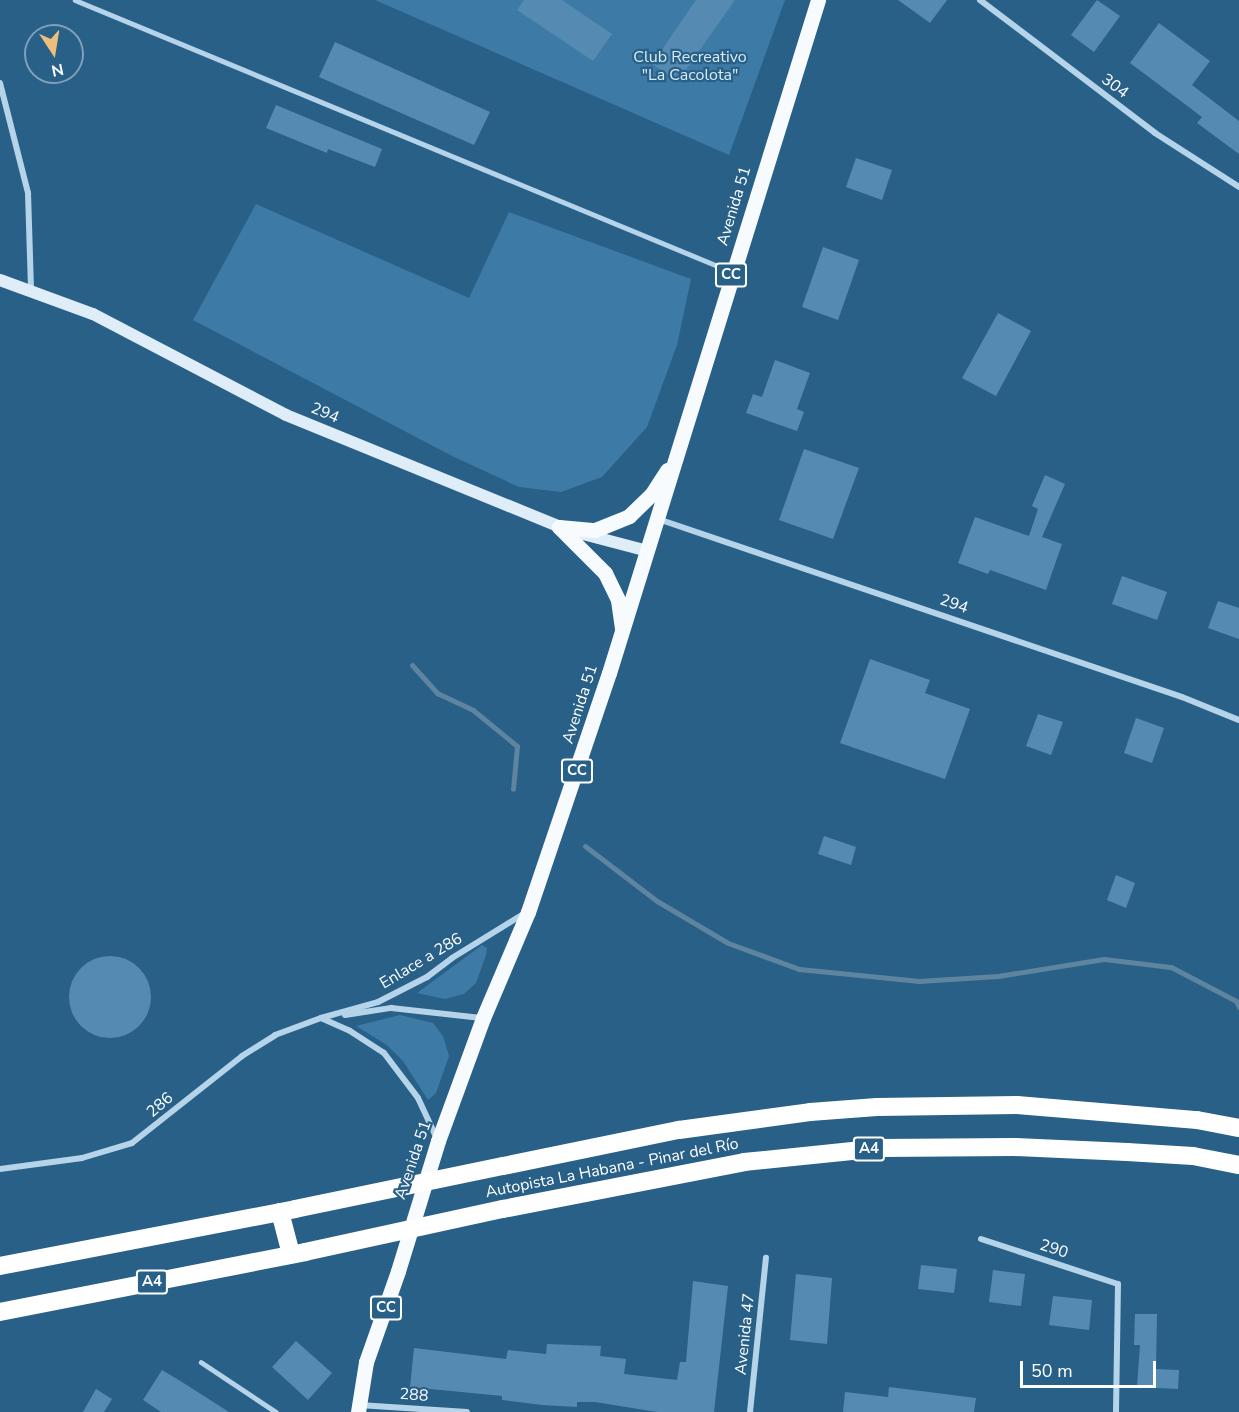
<!DOCTYPE html>
<meta charset="utf-8">
<style>
body{margin:0}
#map{position:relative;width:1239px;height:1412px;overflow:hidden;background:#286088;font-family:"Nunito Sans",sans-serif}
div>[style]{position:absolute}
.green>*{inset:0;background:#3d7aa5}
.stream>*{height:5px;margin:-2.5px;padding:0 2.5px;transform-origin:2.5px;border-radius:2.5px;background:#5e849f}
.building>*{inset:0;background:#558bb2}
.round{border-radius:50%}
.service>*{height:4.5px;margin:-2.25px;padding:0 2.25px;transform-origin:2.25px;border-radius:2.25px;background:#b5d4e9}
.minor>*{height:6px;margin:-3px;padding:0 3px;transform-origin:3px;border-radius:3px;background:#b5d4e9}
.secondary>*{height:12px;margin:-6px;padding:0 6px;transform-origin:6px;border-radius:6px;background:#dfedf8}
.primary>*{height:15px;margin:-7.5px;padding:0 7.5px;transform-origin:7.5px;border-radius:7.5px;background:#f7fbfe}
.motorway>*{height:18px;margin:-9px;padding:0 9px;transform-origin:9px;border-radius:9px;background:#fff}
.motorway-bridge>*{height:18px;margin:-9px;padding:0 9px;transform-origin:9px;border-radius:9px;background:#fff}
span{translate:-50% -50%;white-space:nowrap;text-align:center;line-height:1.15;-webkit-text-stroke:4.5px #286088;paint-order:stroke}
.shield-label span{padding:2px 4px;background:#286088;border:2px solid;border-radius:4px;-webkit-text-stroke-width:0}
.shield-label{font-size:15px;color:#fff;font-weight:700}
.park-label{font-size:16px;color:#d9ebf7}
.street-label{font-size:16px;color:#fff}
.north{position:absolute;left:24px;top:24px;width:60px;height:60px;box-sizing:border-box;background:#286088;border:2px solid #7ea0b8;border-radius:50%;rotate:168deg;font-size:16px;font-weight:700;line-height:24px;text-align:center;color:#fff}
.north::after{content:'';display:block;margin:auto;width:21px;height:27px;background:#f0be7b;clip-path:polygon(50% 0,100% 100%,50% 72%,0 100%)}
.scale{position:absolute;left:1020px;top:1361px;width:136px;height:27px;box-sizing:border-box;border:3px solid #fff;border-top:0;padding-left:8px;font-size:18px;line-height:21px;white-space:nowrap;color:#fff;-webkit-text-stroke:4px #286088;paint-order:stroke}
</style>
<div id="map">
<div class="green">
<i style="clip-path:polygon(375px 0,785px 0,729px 155px)"></i>
<i style="clip-path:polygon(256px 204px,469px 298px,509px 212px,691px 279px,677px 345px,647px 427px,602px 477px,561px 492px,519px 487px,452px 456px,193px 320px)"></i>
<i style="clip-path:polygon(482px 945px,487px 948px,486px 955px,476px 983px,464px 994px,445px 999px,417px 993px)"></i>
<i style="clip-path:polygon(400px 1015px,433px 1023px,443px 1036px,449px 1056px,436px 1093px,428px 1100px,403px 1061px,387px 1045px,356px 1026px)"></i>
</div>
<div class="stream">
<i style="left:412px;top:665px;width:38px;rotate:48deg"></i>
<i style="left:437px;top:693px;width:40px;rotate:25deg"></i>
<i style="left:473px;top:710px;width:57px;rotate:39.3deg"></i>
<i style="left:517px;top:746px;width:43px;rotate:95.3deg"></i>
<i style="left:585px;top:846px;width:91px;rotate:37.4deg"></i>
<i style="left:657px;top:901px;width:82px;rotate:30.6deg"></i>
<i style="left:728px;top:943px;width:76px;rotate:20.1deg"></i>
<i style="left:799px;top:969px;width:121px;rotate:5.7deg"></i>
<i style="left:919px;top:981px;width:79px;rotate:-3.6deg"></i>
<i style="left:998px;top:976px;width:107px;rotate:-9.1deg"></i>
<i style="left:1104px;top:959px;width:67px;rotate:6.8deg"></i>
<i style="left:1171px;top:967px;width:73px;rotate:27.6deg"></i>
<i style="left:1236px;top:1001px;width:7px;rotate:63deg"></i>
</div>
<div class="building">
<i style="clip-path:polygon(524px 0,562px 0,612px 34px,593px 61px,517px 10px)"></i>
<i style="clip-path:polygon(696px 0,735px 0,678px 81px,652px 64px)"></i>
<i style="clip-path:polygon(898px 0,947px 0,930px 23px)"></i>
<i style="clip-path:polygon(1097px 0,1120px 16px,1094px 52px,1071px 35px)"></i>
<i style="clip-path:polygon(1159px 23px,1210px 61px,1192px 85px,1239px 121px,1239px 154px,1197px 123px,1202px 117px,1130px 63px)"></i>
<i style="clip-path:polygon(335px 42px,490px 112px,474px 145px,319px 77px)"></i>
<i style="clip-path:polygon(276px 105px,382px 149px,375px 167px,328px 149px,327px 153px,266px 128px)"></i>
<i style="clip-path:polygon(856px 158px,892px 170px,882px 200px,846px 187px)"></i>
<i style="clip-path:polygon(823px 247px,859px 260px,838px 320px,802px 307px)"></i>
<i style="clip-path:polygon(998px 313px,1031px 331px,996px 396px,962px 378px)"></i>
<i style="clip-path:polygon(775px 360px,810px 373px,797px 409px,804px 412px,797px 431px,746px 413px,753px 394px,762px 397px)"></i>
<i style="clip-path:polygon(804px 449px,859px 468px,833px 539px,779px 520px)"></i>
<i style="clip-path:polygon(1045px 475px,1065px 484px,1042px 537px,1062px 544px,1046px 590px,990px 570px,988px 574px,958px 563px,975px 517px,1029px 536px,1038px 509px,1032px 506px)"></i>
<i style="clip-path:polygon(1122px 576px,1167px 592px,1157px 620px,1112px 604px)"></i>
<i style="clip-path:polygon(1218px 601px,1239px 608px,1239px 639px,1208px 628px)"></i>
<i style="clip-path:polygon(870px 659px,930px 680px,925px 693px,970px 709px,945px 779px,840px 743px)"></i>
<i style="clip-path:polygon(1038px 714px,1063px 722px,1051px 755px,1026px 746px)"></i>
<i style="clip-path:polygon(1136px 718px,1164px 728px,1152px 763px,1124px 753px)"></i>
<i style="clip-path:polygon(824px 836px,856px 847px,851px 865px,818px 854px)"></i>
<i style="clip-path:polygon(1116px 875px,1135px 883px,1126px 908px,1107px 900px)"></i>
<i class="round" style="left:69px;top:956px;width:82px;height:82px"></i>
<i style="clip-path:polygon(921px 1265px,957px 1269px,954px 1293px,918px 1289px)"></i>
<i style="clip-path:polygon(993px 1270px,1025px 1274px,1021px 1306px,989px 1302px)"></i>
<i style="clip-path:polygon(796px 1274px,832px 1278px,827px 1344px,790px 1340px)"></i>
<i style="clip-path:polygon(693px 1281px,728px 1286px,714px 1412px,657px 1412px,595px 1402px,577px 1402px,577px 1407px,542px 1405px,502px 1400px,502px 1396px,410px 1387px,414px 1348px,506px 1359px,508px 1350px,546px 1354px,547px 1344px,601px 1346px,600px 1356px,626px 1359px,624px 1374px,677px 1380px,680px 1362px,686px 1362px)"></i>
<i style="clip-path:polygon(1053px 1296px,1092px 1300px,1089px 1330px,1049px 1325px)"></i>
<i style="clip-path:polygon(1135px 1314px,1157px 1314px,1156px 1369px,1179px 1370px,1178px 1389px,1137px 1387px,1140px 1345px,1134px 1345px)"></i>
<i style="clip-path:polygon(296px 1341px,332px 1373px,308px 1400px,272px 1367px)"></i>
<i style="clip-path:polygon(162px 1370px,182px 1382px,229px 1412px,161px 1412px,143px 1400px)"></i>
<i style="clip-path:polygon(889px 1387px,976px 1398px,974px 1412px,843px 1412px,845px 1392px,888px 1397px)"></i>
<i style="clip-path:polygon(96px 1389px,112px 1399px,104px 1412px,83px 1412px)"></i>
</div>
<div class="service">
<i style="left:75px;top:0;width:709px;rotate:22.48deg"></i>
<i style="left:201px;top:1362px;width:90px;rotate:33.7deg"></i>
</div>
<div class="minor">
<i style="left:980px;top:0;width:220px;rotate:37.2deg"></i>
<i style="left:1155px;top:133px;width:100px;rotate:32.7deg"></i>
<i style="left:0;top:83px;width:114px;rotate:75.7deg"></i>
<i style="left:28px;top:193px;width:98px;rotate:88.2deg"></i>
<i style="left:658px;top:519px;width:553px;rotate:18.76deg"></i>
<i style="left:1182px;top:697px;width:61px;rotate:22deg"></i>
<i style="left:345px;top:1015px;width:47px;rotate:-8.7deg"></i>
<i style="left:391px;top:1008px;width:91px;rotate:6.3deg"></i>
<i style="left:321px;top:1018px;width:32px;rotate:24deg"></i>
<i style="left:350px;top:1031px;width:40px;rotate:32.9deg"></i>
<i style="left:384px;top:1053px;width:56px;rotate:52.9deg"></i>
<i style="left:418px;top:1098px;width:45px;rotate:65.1deg"></i>
<i style="left:0;top:1169px;width:83px;rotate:-7.6deg"></i>
<i style="left:82px;top:1158px;width:52px;rotate:-16.7deg"></i>
<i style="left:132px;top:1143px;width:140px;rotate:-38.3deg"></i>
<i style="left:242px;top:1056px;width:39px;rotate:-32deg"></i>
<i style="left:275px;top:1035px;width:49px;rotate:-20.3deg"></i>
<i style="left:321px;top:1018px;width:59px;rotate:-15.7deg"></i>
<i style="left:378px;top:1002px;width:55px;rotate:-27deg"></i>
<i style="left:427px;top:977px;width:31px;rotate:-37deg"></i>
<i style="left:452px;top:958px;width:82px;rotate:-31.6deg"></i>
<i style="left:981px;top:1239px;width:144px;rotate:18.2deg"></i>
<i style="left:1118px;top:1284px;width:128px;rotate:90.9deg"></i>
<i style="left:359px;top:1405px;width:108px;rotate:3.7deg"></i>
<i style="left:750px;top:1412px;width:155px;rotate:-84.1deg"></i>
</div>
<div class="secondary">
<i style="left:0;top:280px;width:99px;rotate:20.1deg"></i>
<i style="left:93px;top:314px;width:218px;rotate:27.6deg"></i>
<i style="left:286px;top:415px;width:302px;rotate:22.2deg"></i>
<i style="left:583px;top:534px;width:67px;rotate:14.7deg"></i>
</div>
<div class="primary">
<i style="left:559px;top:527px;width:36px;rotate:5deg"></i>
<i style="left:595px;top:530px;width:37px;rotate:-22deg"></i>
<i style="left:629px;top:516px;width:30px;rotate:-44deg"></i>
<i style="left:651px;top:495px;width:30px;rotate:-57deg"></i>
<i style="left:559px;top:527px;width:65px;rotate:45deg"></i>
<i style="left:605px;top:573px;width:30px;rotate:64deg"></i>
<i style="left:618px;top:600px;width:28px;rotate:82deg"></i>
<i style="left:358px;top:1412px;width:51px;rotate:-80.9deg"></i>
<i style="left:366px;top:1362px;width:96px;rotate:-70.6deg"></i>
<i style="left:398px;top:1271px;width:136px;rotate:-72.9deg"></i>
<i style="left:438px;top:1141px;width:131px;rotate:-69.9deg"></i>
<i style="left:483px;top:1018px;width:115px;rotate:-67deg"></i>
<i style="left:528px;top:912px;width:252px;rotate:-71.3deg"></i>
<i style="left:609px;top:673px;width:705px;rotate:-72.75deg"></i>
</div>
<div class="motorway">
<i style="left:503px;top:1166px;width:180px;rotate:-11.6deg"></i>
<i style="left:679px;top:1130px;width:132px;rotate:-7.8deg"></i>
<i style="left:810px;top:1112px;width:67px;rotate:-4.3deg"></i>
<i style="left:877px;top:1107px;width:140px;rotate:-0.8deg"></i>
<i style="left:1017px;top:1105px;width:181px;rotate:4.8deg"></i>
<i style="left:1197px;top:1120px;width:43px;rotate:10.8deg"></i>
<i style="left:503px;top:1209px;width:246px;rotate:-11deg"></i>
<i style="left:744px;top:1162px;width:138px;rotate:-5.8deg"></i>
<i style="left:881px;top:1148px;width:133px;rotate:-0.4deg"></i>
<i style="left:1014px;top:1147px;width:113px;rotate:2.5deg"></i>
<i style="left:1127px;top:1152px;width:66px;rotate:3.5deg"></i>
<i style="left:1193px;top:1156px;width:47px;rotate:11.1deg"></i>
<i style="left:280px;top:1212px;width:43px;rotate:75.3deg"></i>
<i style="left:0;top:1266px;width:300px;rotate:-10.9deg"></i>
<i style="left:0;top:1312px;width:311px;rotate:-11.1deg"></i>
</div>
<div class="motorway-bridge">
<i style="left:295px;top:1209px;width:212px;rotate:-11.7deg"></i>
<i style="left:305px;top:1252px;width:203px;rotate:-12.3deg"></i>
</div>
<div class="shield-label">
<span style="left:731px;top:275px">CC</span>
<span style="left:577px;top:771px">CC</span>
<span style="left:869px;top:1149px">A4</span>
<span style="left:152px;top:1282px">A4</span>
<span style="left:386px;top:1308px">CC</span>
</div>
<div class="park-label">
<span style="left:690px;top:66px">Club Recreativo<br>"La Cacolota"</span>
</div>
<div class="street-label">
<span style="left:1115px;top:86px;rotate:37deg">304</span>
<span style="left:734px;top:206px;rotate:-73deg">Avenida 51</span>
<span style="left:325px;top:413px;rotate:23deg">294</span>
<span style="left:954px;top:604px;rotate:19deg">294</span>
<span style="left:580px;top:704px;rotate:-72deg">Avenida 51</span>
<span style="left:421px;top:961px;rotate:-31deg">Enlace a 286</span>
<span style="left:160px;top:1105px;rotate:-41deg">286</span>
<span style="left:413px;top:1160px;rotate:-71deg">Avenida 51</span>
<span style="left:612px;top:1168px;rotate:-11deg">Autopista La Habana - Pinar del Río</span>
<span style="left:1054px;top:1249px;rotate:18deg">290</span>
<span style="left:745px;top:1334px;rotate:-84deg">Avenida 47</span>
<span style="left:414px;top:1395px;rotate:4deg">288</span>
</div>
<div class="north">N</div>
<div class="scale">50 m</div>
</div>
